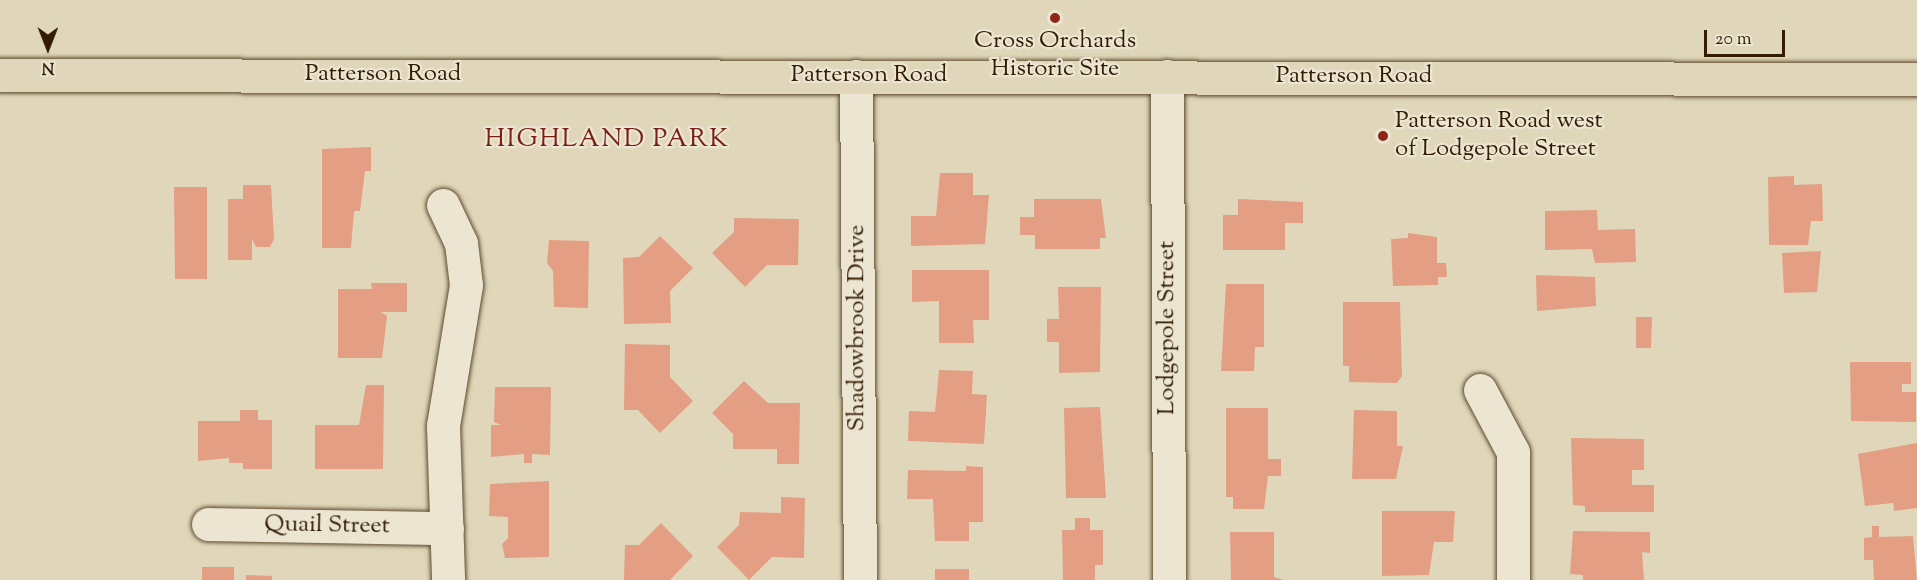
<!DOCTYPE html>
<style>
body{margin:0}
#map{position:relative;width:1917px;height:580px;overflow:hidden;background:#e0d7ba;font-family:"Sorts Mill Goudy",serif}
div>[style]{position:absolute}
.building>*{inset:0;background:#e39e84}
.roads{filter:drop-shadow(0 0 2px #5e4b2e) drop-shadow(0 0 2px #5e4b2e)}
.minor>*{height:33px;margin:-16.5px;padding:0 16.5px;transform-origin:16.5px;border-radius:16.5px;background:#ebe5d2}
.major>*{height:33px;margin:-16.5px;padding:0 16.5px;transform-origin:16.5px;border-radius:16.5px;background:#e0d7ba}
.dots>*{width:16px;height:16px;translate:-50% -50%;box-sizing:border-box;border:3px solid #ebe5d2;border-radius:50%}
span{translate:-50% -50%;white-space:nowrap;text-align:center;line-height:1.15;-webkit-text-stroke:4.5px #ebe5d2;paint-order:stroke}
.poi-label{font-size:24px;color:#331c00}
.left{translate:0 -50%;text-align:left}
.street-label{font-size:24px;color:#331c00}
.neighbourhood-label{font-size:26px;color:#7a1f14;letter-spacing:1.5px}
.north{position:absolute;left:18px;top:18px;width:60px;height:60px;-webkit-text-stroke:4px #ebe5d2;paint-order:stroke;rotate:180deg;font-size:16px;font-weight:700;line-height:24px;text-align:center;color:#331c00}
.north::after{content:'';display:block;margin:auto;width:21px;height:27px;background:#331c00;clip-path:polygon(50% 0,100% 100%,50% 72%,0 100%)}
.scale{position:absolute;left:1704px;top:30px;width:81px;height:27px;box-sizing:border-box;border:3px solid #331c00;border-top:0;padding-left:8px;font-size:18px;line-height:21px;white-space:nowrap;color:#331c00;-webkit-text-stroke:4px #ebe5d2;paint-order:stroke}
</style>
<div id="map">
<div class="building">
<i style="clip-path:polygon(371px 147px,371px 171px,365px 171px,360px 211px,354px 211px,351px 248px,322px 248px,322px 149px)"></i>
<i style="clip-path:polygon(940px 173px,973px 173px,973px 195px,989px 195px,985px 244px,911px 246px,911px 216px,936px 216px)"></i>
<i style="clip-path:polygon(1794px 176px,1794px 185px,1822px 184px,1823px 221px,1811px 221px,1808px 245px,1769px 245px,1768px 177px)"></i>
<i style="clip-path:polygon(243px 185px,271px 185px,274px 239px,270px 247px,256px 247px,252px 239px,252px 260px,228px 260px,228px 199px,243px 199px)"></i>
<i style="clip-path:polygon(174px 187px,207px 187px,207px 279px,175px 279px)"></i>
<i style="clip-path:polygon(1034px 199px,1101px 199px,1106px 238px,1100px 238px,1100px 249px,1035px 249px,1035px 235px,1020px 235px,1020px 217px,1034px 217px)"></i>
<i style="clip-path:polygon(1238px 199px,1303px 202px,1303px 223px,1285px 223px,1285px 250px,1223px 250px,1223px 215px,1238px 215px)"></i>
<i style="clip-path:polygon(1597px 210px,1598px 230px,1635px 229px,1636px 262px,1595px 263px,1592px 249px,1545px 250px,1545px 211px)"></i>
<i style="clip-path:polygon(734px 218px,799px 219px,798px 265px,767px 265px,745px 287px,712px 253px,734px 232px)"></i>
<i style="clip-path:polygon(1408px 233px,1437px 237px,1437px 263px,1446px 263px,1447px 277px,1438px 277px,1438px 285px,1393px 286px,1391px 239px,1408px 238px)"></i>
<i style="clip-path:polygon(660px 236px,693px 268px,670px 291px,671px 323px,624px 324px,623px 258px,639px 257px)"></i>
<i style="clip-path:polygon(549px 240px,589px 241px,588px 308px,554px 307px,553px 271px,547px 263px)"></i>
<i style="clip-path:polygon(1821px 251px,1817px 292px,1784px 293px,1782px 253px)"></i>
<i style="clip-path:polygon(912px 270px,989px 270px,989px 320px,973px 320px,974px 343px,939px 343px,939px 301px,912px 302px)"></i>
<i style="clip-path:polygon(1536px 275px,1595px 277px,1596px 306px,1537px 311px)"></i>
<i style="clip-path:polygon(371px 283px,407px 283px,407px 312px,381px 312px,387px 316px,382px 358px,338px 358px,338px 289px,372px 289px)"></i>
<i style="clip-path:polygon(1226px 284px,1264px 284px,1264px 347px,1255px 347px,1254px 371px,1221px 371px)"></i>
<i style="clip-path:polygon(1058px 287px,1101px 287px,1100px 372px,1059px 373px,1059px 342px,1047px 342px,1047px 319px,1059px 319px)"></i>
<i style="clip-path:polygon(1343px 302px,1400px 302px,1402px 376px,1397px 383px,1349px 382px,1349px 366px,1343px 366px)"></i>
<i style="clip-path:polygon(1636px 317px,1652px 317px,1651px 348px,1636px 348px)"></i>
<i style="clip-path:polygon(625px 344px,670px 345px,670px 377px,693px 401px,660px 433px,638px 410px,624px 410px)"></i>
<i style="clip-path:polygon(1850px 362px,1911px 362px,1911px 384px,1902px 384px,1902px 392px,1916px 392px,1916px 422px,1851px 421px)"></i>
<i style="clip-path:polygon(939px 370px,973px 371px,972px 394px,987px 395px,984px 444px,908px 441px,909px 411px,935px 412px)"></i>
<i style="clip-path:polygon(744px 381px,768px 403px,800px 403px,799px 464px,777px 464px,777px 449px,733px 449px,733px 434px,712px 413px)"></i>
<i style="clip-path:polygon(366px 385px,384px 385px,383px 469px,315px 469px,315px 425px,359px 425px)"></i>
<i style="clip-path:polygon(495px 387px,551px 387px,550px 455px,532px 454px,532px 463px,524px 463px,524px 454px,491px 457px,491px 425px,501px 425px,494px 422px)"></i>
<i style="clip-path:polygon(1100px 407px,1106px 498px,1066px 498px,1064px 408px)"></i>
<i style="clip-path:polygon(1226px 408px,1268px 408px,1268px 459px,1281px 459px,1281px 476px,1268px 476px,1264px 509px,1233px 509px,1233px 497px,1226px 497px)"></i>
<i style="clip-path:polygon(240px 410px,258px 410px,258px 420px,272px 420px,272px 469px,243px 469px,243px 463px,229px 463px,229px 458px,198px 461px,198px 421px,240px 421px)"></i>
<i style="clip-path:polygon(1354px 410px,1397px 411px,1397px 446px,1403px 446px,1396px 479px,1352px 479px)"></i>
<i style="clip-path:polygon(1571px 438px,1644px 439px,1644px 470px,1632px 470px,1632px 485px,1654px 485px,1654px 512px,1585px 512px,1585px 506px,1573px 505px)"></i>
<i style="clip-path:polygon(1917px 443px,1917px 508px,1894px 511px,1893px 503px,1865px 506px,1858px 454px)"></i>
<i style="clip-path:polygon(966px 466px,983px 467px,983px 522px,969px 522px,969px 541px,935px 541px,933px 499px,907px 499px,908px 470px,966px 471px)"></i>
<i style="clip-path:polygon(549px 481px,549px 557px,505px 558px,502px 544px,508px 538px,508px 517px,489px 516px,490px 484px)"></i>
<i style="clip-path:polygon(781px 497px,805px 498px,804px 558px,772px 557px,749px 580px,717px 547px,739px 525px,740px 512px,781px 513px)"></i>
<i style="clip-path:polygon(1382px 511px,1455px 511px,1453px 542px,1434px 542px,1429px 575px,1382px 576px)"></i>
<i style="clip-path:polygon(1075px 518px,1090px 518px,1090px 530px,1103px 530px,1103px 565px,1095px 565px,1095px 580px,1063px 580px,1062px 530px,1075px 530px)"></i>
<i style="clip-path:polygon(661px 523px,693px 556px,670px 580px,624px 580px,625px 545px,639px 545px)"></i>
<i style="clip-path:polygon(1872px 526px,1879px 526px,1879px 537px,1913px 536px,1917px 580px,1874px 580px,1873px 560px,1864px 560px,1864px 538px,1872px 537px)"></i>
<i style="clip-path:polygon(1573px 531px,1650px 532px,1650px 553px,1642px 552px,1644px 580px,1583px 580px,1583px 575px,1570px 574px)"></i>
<i style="clip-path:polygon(1230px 532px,1274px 532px,1274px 577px,1284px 580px,1231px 580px)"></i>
<i style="clip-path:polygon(202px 567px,234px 567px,234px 580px,202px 580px)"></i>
<i style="clip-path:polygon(935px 569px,969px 569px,969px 580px,935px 580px)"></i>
<i style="clip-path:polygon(246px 575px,272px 576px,272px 580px,246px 580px)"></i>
</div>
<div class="roads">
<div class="minor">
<i style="left:856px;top:76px;width:504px;rotate:89.55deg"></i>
<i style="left:1167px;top:76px;width:504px;rotate:89.77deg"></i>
<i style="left:443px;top:205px;width:42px;rotate:64.7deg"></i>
<i style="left:461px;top:243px;width:42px;rotate:83.2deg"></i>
<i style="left:466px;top:285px;width:143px;rotate:99.3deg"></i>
<i style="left:443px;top:426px;width:154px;rotate:88.1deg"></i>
<i style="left:1480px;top:390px;width:70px;rotate:62deg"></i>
<i style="left:1513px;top:452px;width:128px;rotate:90deg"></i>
<i style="left:208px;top:524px;width:239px;rotate:1deg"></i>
</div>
<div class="major">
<i style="left:0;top:75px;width:1917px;rotate:0.12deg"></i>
</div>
</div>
<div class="dots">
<i style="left:1055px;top:18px;background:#8f2418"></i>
<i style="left:1383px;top:136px;background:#8f2418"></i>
</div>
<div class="poi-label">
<span style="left:1055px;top:56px">Cross Orchards<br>Historic Site</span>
<span class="left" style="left:1395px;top:136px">Patterson Road west<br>of Lodgepole Street</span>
</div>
<div class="street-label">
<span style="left:383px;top:75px">Patterson Road</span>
<span style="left:869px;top:76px">Patterson Road</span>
<span style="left:1354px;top:77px">Patterson Road</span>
<span style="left:858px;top:328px;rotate:-90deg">Shadowbrook Drive</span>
<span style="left:1168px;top:328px;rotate:-90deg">Lodgepole Street</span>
<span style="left:327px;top:526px;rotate:1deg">Quail Street</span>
</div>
<div class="neighbourhood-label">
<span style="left:607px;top:140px">HIGHLAND PARK</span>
</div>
<div class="north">N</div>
<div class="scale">20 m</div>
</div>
